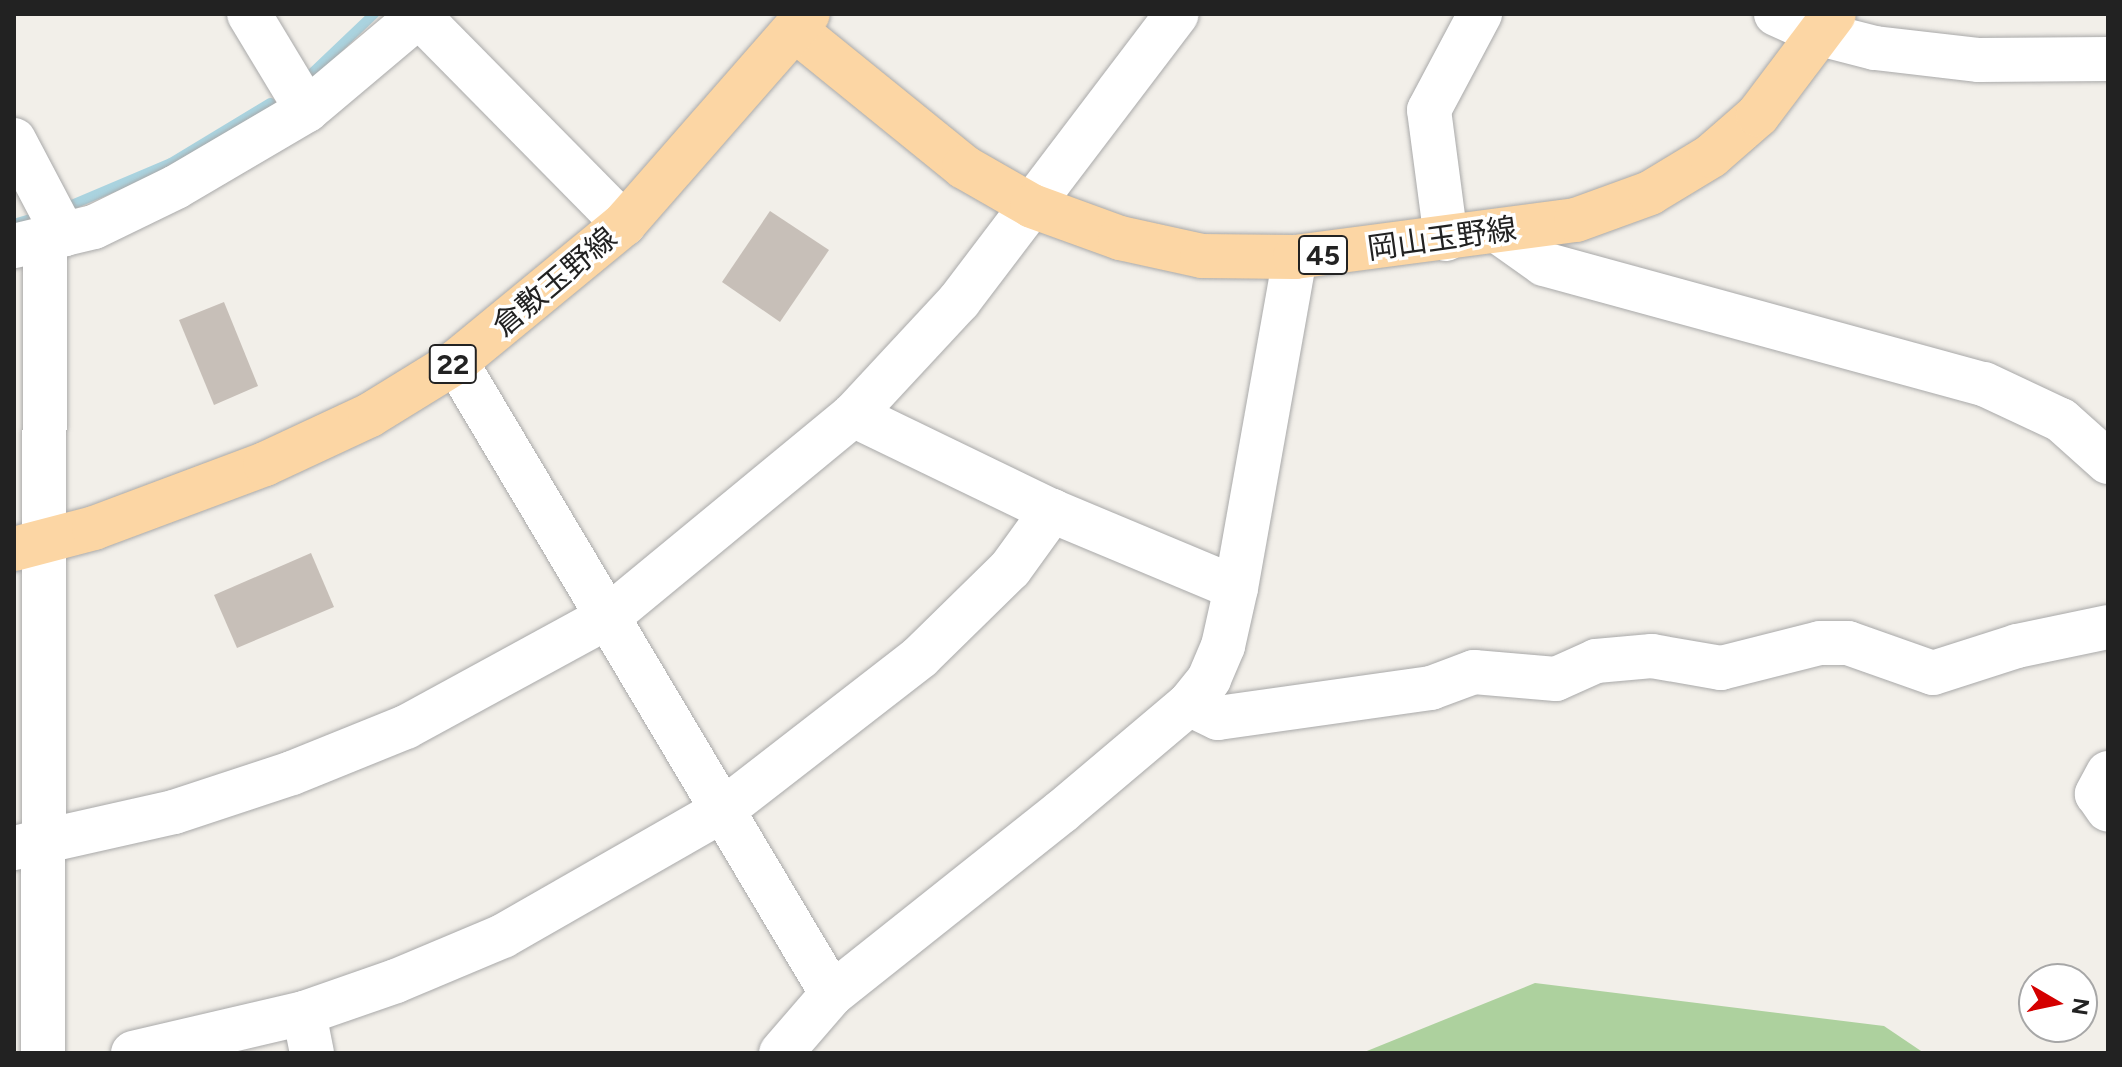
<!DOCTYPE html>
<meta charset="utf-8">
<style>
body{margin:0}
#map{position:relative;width:2122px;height:1067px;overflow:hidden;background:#f2efe9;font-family:Figtree,"Noto Sans JP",sans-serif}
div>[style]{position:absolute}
.forest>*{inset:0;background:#add19e}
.stream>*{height:10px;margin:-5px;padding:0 5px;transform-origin:5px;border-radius:5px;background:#aad3df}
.building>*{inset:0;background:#c7bfb8}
.roads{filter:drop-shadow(0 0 2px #a9a9a9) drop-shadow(0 0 2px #a9a9a9)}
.minor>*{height:44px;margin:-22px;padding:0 22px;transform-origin:22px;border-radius:22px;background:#fff}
.major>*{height:44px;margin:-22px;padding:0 22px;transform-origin:22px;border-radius:22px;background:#fcd6a4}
span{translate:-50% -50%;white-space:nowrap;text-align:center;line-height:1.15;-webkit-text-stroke:7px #fff;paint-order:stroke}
.shield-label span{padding:2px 6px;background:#fff;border:2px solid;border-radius:6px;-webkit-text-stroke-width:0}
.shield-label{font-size:28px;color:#222;font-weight:700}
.street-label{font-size:30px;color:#222}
.frame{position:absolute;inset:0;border:16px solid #222;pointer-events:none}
.north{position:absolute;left:2018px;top:963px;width:80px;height:80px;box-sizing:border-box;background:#fff;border:2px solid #a7a7a7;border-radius:50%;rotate:99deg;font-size:22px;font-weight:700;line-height:32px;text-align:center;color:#222}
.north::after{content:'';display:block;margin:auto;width:28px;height:36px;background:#d40000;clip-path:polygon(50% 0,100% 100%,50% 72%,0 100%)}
</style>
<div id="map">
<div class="forest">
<i style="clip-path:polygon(1535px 983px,1884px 1026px,1924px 1053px,1362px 1053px)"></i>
</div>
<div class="stream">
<i style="left:311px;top:74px;width:87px;rotate:-43.6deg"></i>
<i style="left:62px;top:209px;width:118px;rotate:-22.9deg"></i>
<i style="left:171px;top:163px;width:116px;rotate:-31.2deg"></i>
<i style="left:14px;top:224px;width:30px;rotate:-17deg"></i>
</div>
<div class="building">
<i style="clip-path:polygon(770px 211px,829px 250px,780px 322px,722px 282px)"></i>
<i style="clip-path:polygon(224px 302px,258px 386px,214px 405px,179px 320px)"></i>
<i style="clip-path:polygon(311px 553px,334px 607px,237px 648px,214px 595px)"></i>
</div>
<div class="roads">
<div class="minor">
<i style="left:249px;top:14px;width:112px;rotate:58.9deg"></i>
<i style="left:1776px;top:14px;width:48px;rotate:24.4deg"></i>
<i style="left:1820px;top:34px;width:57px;rotate:14.3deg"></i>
<i style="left:1875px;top:48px;width:105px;rotate:6.6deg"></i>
<i style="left:1979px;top:60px;width:129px;rotate:-0.4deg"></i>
<i style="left:419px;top:16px;width:292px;rotate:45.4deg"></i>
<i style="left:14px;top:140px;width:107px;rotate:62.2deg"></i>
<i style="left:1499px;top:232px;width:55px;rotate:35.4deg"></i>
<i style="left:1544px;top:264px;width:456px;rotate:15.3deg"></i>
<i style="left:1984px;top:384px;width:85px;rotate:25.1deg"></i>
<i style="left:2061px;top:420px;width:63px;rotate:41.8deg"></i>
<i style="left:1446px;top:239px;width:130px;rotate:-97.5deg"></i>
<i style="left:1429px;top:110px;width:109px;rotate:-62deg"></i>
<i style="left:14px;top:246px;width:82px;rotate:-13.4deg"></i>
<i style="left:94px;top:227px;width:91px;rotate:-26deg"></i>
<i style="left:176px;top:187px;width:152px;rotate:-30.4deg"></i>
<i style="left:307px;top:110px;width:149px;rotate:-40.1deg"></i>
<i style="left:456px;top:362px;width:735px;rotate:59.25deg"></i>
<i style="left:853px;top:415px;width:221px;rotate:25.8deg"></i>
<i style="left:1052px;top:511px;width:199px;rotate:22.7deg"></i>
<i style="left:1189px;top:704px;width:32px;rotate:26deg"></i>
<i style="left:1218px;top:718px;width:215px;rotate:-8deg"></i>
<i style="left:1431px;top:688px;width:46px;rotate:-20.4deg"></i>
<i style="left:1474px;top:672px;width:82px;rotate:4.9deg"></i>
<i style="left:1556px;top:679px;width:44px;rotate:-24.2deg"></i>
<i style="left:1596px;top:661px;width:56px;rotate:-5.1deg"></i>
<i style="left:1652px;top:656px;width:70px;rotate:9.9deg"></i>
<i style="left:1721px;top:668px;width:102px;rotate:-14.2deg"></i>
<i style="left:1820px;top:643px;width:28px"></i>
<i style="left:1848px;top:643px;width:90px;rotate:19.4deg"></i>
<i style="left:1933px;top:673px;width:88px;rotate:-17.8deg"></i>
<i style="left:2017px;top:646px;width:93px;rotate:-11.8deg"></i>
<i style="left:2108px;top:773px;width:24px;rotate:118deg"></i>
<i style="left:2097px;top:794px;width:19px;rotate:55deg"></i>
<i style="left:14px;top:848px;width:164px;rotate:-12.7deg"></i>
<i style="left:174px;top:812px;width:124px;rotate:-18.3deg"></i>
<i style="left:292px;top:773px;width:123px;rotate:-22deg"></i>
<i style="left:406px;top:727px;width:230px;rotate:-28.6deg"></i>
<i style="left:608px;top:617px;width:318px;rotate:-39.5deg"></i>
<i style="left:853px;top:415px;width:156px;rotate:-47.1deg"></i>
<i style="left:959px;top:301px;width:360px;rotate:-52.8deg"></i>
<i style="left:304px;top:1013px;width:41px;rotate:78.7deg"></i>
<i style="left:43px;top:1053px;width:814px;rotate:-89.86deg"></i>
<i style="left:133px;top:1053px;width:176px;rotate:-13.2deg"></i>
<i style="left:304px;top:1013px;width:97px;rotate:-19.2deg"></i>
<i style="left:396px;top:981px;width:116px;rotate:-22.8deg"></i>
<i style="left:503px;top:936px;width:254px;rotate:-29.8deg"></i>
<i style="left:723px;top:810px;width:249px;rotate:-37.8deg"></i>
<i style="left:920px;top:657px;width:126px;rotate:-44.4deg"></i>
<i style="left:1010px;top:569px;width:72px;rotate:-54.1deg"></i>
<i style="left:781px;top:1053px;width:78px;rotate:-49.2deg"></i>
<i style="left:832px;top:994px;width:293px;rotate:-38.5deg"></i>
<i style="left:1061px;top:812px;width:167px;rotate:-40.2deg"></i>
<i style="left:1189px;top:704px;width:32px;rotate:-51deg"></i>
<i style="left:1209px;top:679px;width:36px;rotate:-67deg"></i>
<i style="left:1223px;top:646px;width:59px;rotate:-77.4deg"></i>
<i style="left:1236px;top:588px;width:336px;rotate:-79.9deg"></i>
</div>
<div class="major">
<i style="left:795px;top:30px;width:218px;rotate:39deg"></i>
<i style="left:964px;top:167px;width:78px;rotate:29.8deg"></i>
<i style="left:1032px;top:206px;width:94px;rotate:20deg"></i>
<i style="left:1120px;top:238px;width:84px;rotate:12.4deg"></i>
<i style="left:1202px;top:256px;width:93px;rotate:0.6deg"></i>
<i style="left:1295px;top:257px;width:283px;rotate:-7.5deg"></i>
<i style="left:1576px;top:220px;width:79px;rotate:-20deg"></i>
<i style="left:1650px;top:193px;width:71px;rotate:-31.2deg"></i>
<i style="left:1711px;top:156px;width:62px;rotate:-41.1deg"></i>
<i style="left:1758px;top:115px;width:126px;rotate:-53deg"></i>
<i style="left:14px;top:549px;width:83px;rotate:-14.7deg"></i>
<i style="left:94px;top:528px;width:183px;rotate:-20.5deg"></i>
<i style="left:265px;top:464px;width:116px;rotate:-25deg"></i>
<i style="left:370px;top:415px;width:101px;rotate:-31.6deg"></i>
<i style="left:456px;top:362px;width:217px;rotate:-39.4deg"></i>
<i style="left:624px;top:224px;width:279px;rotate:-48.8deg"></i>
</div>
</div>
<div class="shield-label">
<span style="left:1323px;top:255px">45</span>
<span style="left:453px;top:364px">22</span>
</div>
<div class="street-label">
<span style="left:1442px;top:239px;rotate:-8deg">岡山玉野線</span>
<span style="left:555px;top:282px;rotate:-40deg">倉敷玉野線</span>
</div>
<div class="frame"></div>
<div class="north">N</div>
</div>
